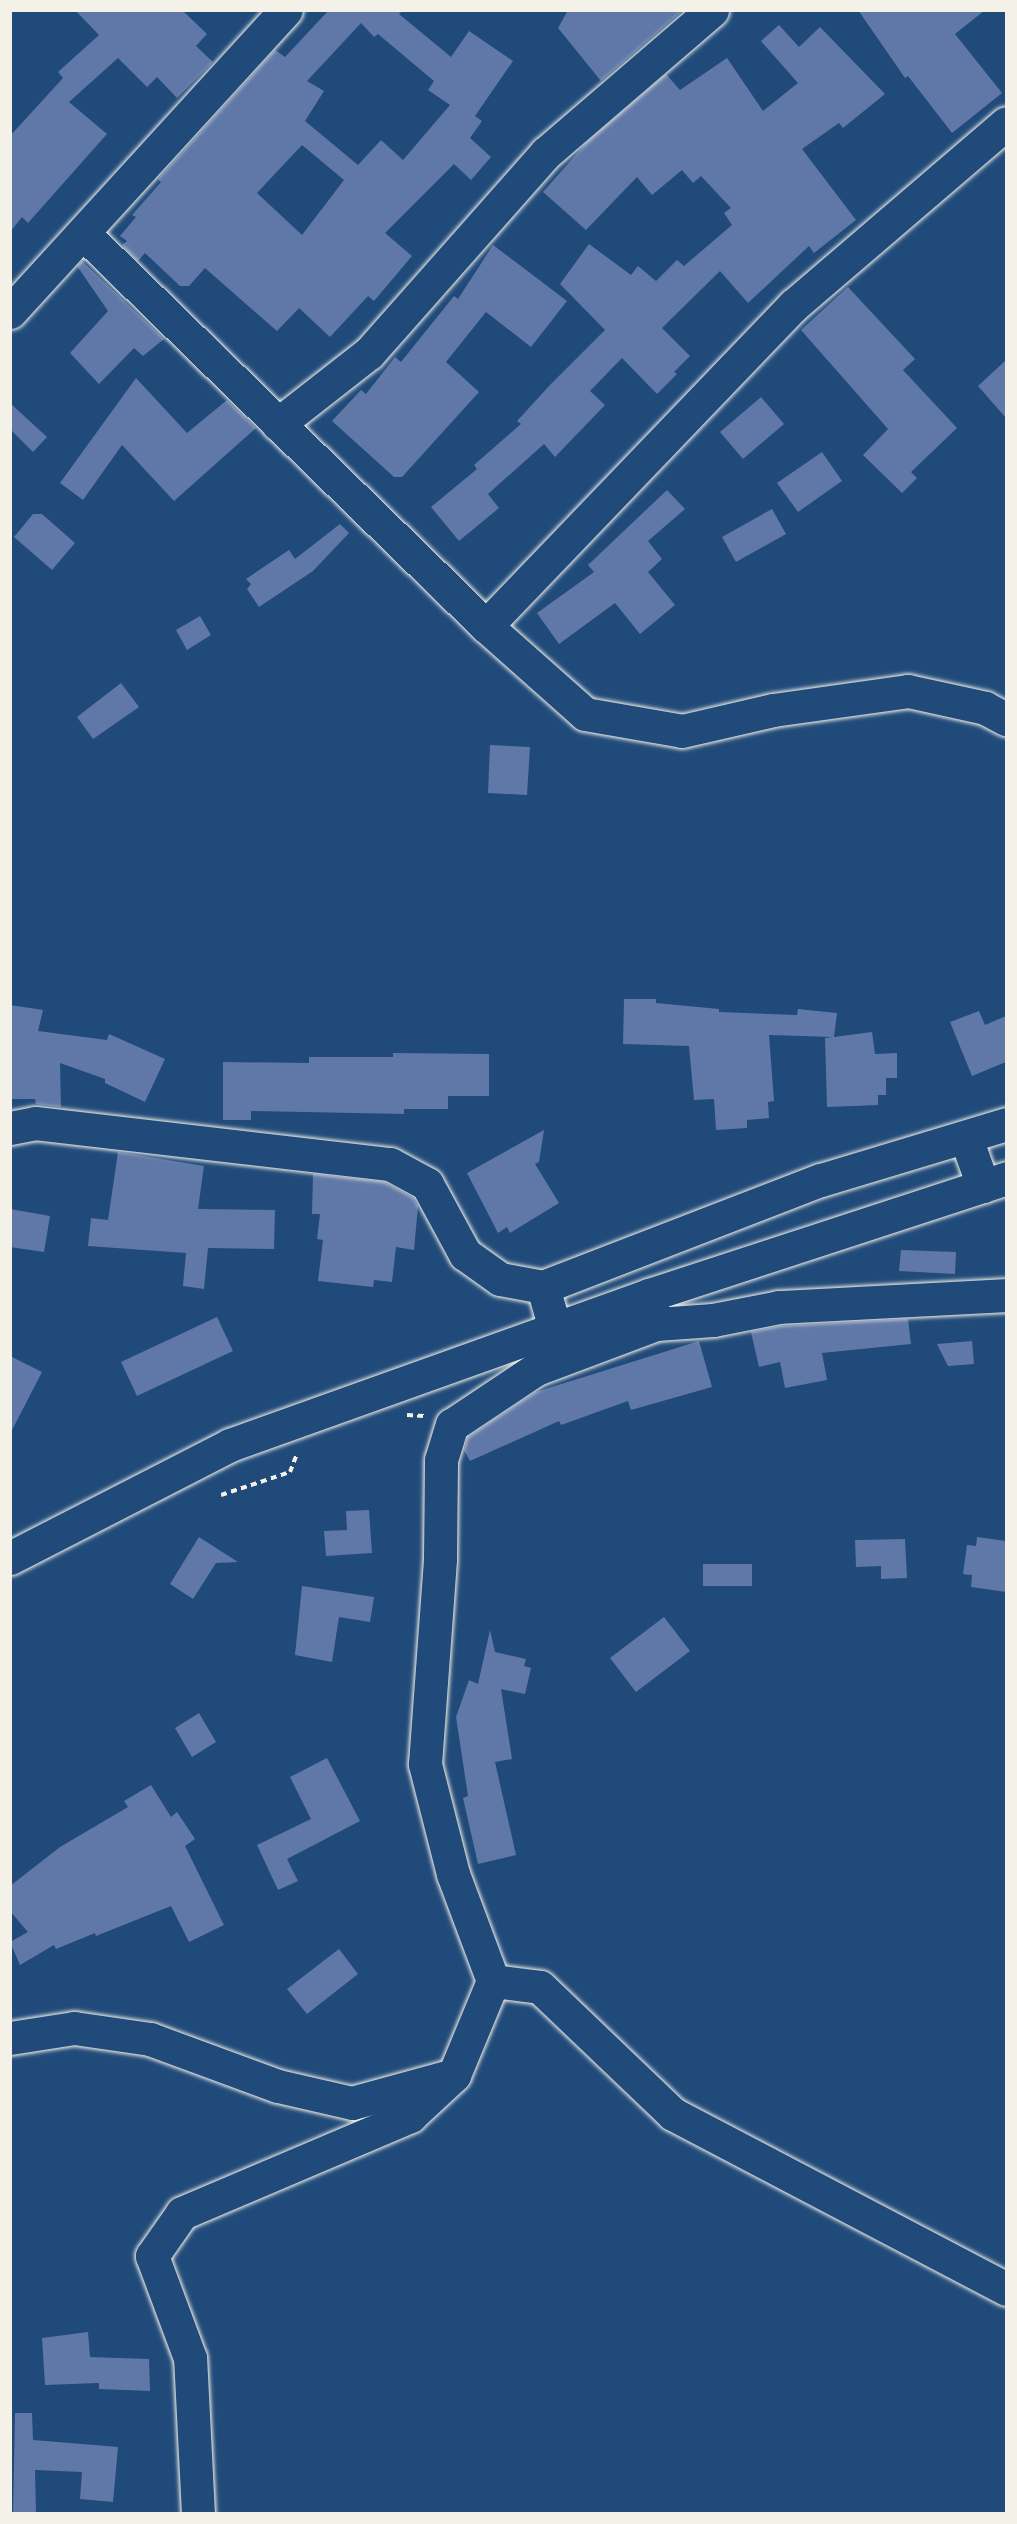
<!DOCTYPE html>
<style>
body{margin:0}
#map{position:relative;width:1017px;height:2524px;overflow:hidden;background:#1f4a7a;font-family:Sriracha,sans-serif}
div>[style]{position:absolute}
.building>*{inset:0;background:#6078a8}
.path>*{height:4px;margin-top:-2px;transform-origin:0;background:repeating-linear-gradient(90deg,#f4f1e8 0 6px,transparent 0 10.5px)}
.roads{filter:drop-shadow(0 0 2px #f4f1e8) drop-shadow(0 0 2px #f4f1e8)}
.minor>*{height:33px;margin:-16.5px;padding:0 16.5px;transform-origin:16.5px;border-radius:16.5px;background:#1f4a7a}
.highway>*{height:33px;margin:-16.5px;padding:0 16.5px;transform-origin:16.5px;border-radius:16.5px;background:#1f4a7a}
span{translate:-50% -50%;white-space:nowrap;text-align:center;line-height:1.15;-webkit-text-stroke:6px #1f4a7a;paint-order:stroke}
.frame{position:absolute;inset:0;border:12px solid #f4f1e8;pointer-events:none}
</style>
<div id="map">
<div class="building">
<i style="clip-path:polygon(75px 10px,182px 10px,207px 34px,196px 46px,213px 62px,177px 98px,157px 77px,147px 87px,118px 58px,69px 102px,107px 134px,28px 223px,22px 217px,10px 232px,10px 136px,63px 78px,58px 72px,99px 35px)"></i>
<i style="clip-path:polygon(evenodd,329px 10px,403px 10px,399px 14px,451px 57px,469px 31px,513px 61px,475px 116px,482px 121px,470px 138px,491px 157px,471px 180px,454px 164px,385px 233px,412px 256px,374px 301px,368px 296px,330px 337px,299px 308px,277px 331px,205px 268px,189px 286px,180px 286px,145px 253px,138px 261px,122px 245px,127px 241px,120px 236px,136px 217px,132px 215px,161px 182px,158px 179px,275px 50px,285px 57px,329px 10px,361px 23px,374px 37px,378px 34px,434px 81px,428px 90px,450px 105px,403px 160px,381px 140px,358px 165px,305px 121px,324px 91px,307px 81px,361px 23px,329px 10px,302px 145px,344px 180px,302px 235px,257px 193px,302px 145px)"></i>
<i style="clip-path:polygon(568px 10px,683px 10px,601px 81px,558px 28px)"></i>
<i style="clip-path:polygon(858px 10px,985px 10px,955px 34px,1002px 93px,952px 133px,908px 76px,905px 78px)"></i>
<i style="clip-path:polygon(779px 25px,799px 47px,820px 27px,885px 94px,843px 128px,839px 123px,802px 149px,856px 220px,814px 253px,809px 246px,748px 303px,720px 271px,662px 328px,690px 356px,674px 372px,677px 374px,657px 394px,622px 358px,590px 391px,605px 405px,555px 457px,544px 444px,488px 494px,499px 508px,459px 541px,431px 507px,477px 469px,474px 465px,521px 424px,517px 421px,550px 385px,605px 330px,560px 284px,589px 244px,631px 275px,638px 266px,656px 281px,677px 260px,684px 266px,732px 225px,724px 213px,731px 208px,701px 176px,693px 183px,682px 170px,652px 195px,637px 177px,586px 230px,543px 192px,588px 141px,666px 74px,680px 90px,727px 58px,763px 111px,798px 83px,761px 41px)"></i>
<i style="clip-path:polygon(493px 245px,567px 301px,531px 347px,486px 312px,446px 362px,479px 392px,402px 477px,394px 477px,332px 421px,361px 390px,366px 394px,395px 357px,401px 362px,454px 296px,458px 299px)"></i>
<i style="clip-path:polygon(82px 261px,164px 339px,143px 356px,134px 348px,99px 384px,70px 353px,108px 311px,77px 266px)"></i>
<i style="clip-path:polygon(848px 287px,915px 359px,903px 370px,957px 428px,911px 472px,917px 478px,902px 493px,863px 455px,888px 429px,801px 330px)"></i>
<i style="clip-path:polygon(1006px 360px,1006px 418px,978px 386px)"></i>
<i style="clip-path:polygon(136px 378px,187px 433px,227px 400px,256px 428px,174px 501px,122px 445px,83px 500px,60px 483px)"></i>
<i style="clip-path:polygon(761px 397px,784px 424px,743px 459px,720px 432px)"></i>
<i style="clip-path:polygon(10px 403px,47px 437px,33px 452px,10px 429px)"></i>
<i style="clip-path:polygon(822px 452px,842px 481px,798px 512px,777px 483px)"></i>
<i style="clip-path:polygon(667px 490px,685px 509px,648px 541px,662px 559px,648px 572px,675px 605px,640px 634px,615px 603px,559px 644px,537px 613px,594px 572px,588px 565px)"></i>
<i style="clip-path:polygon(772px 509px,786px 534px,736px 562px,722px 537px)"></i>
<i style="clip-path:polygon(33px 514px,42px 514px,75px 543px,52px 570px,14px 537px)"></i>
<i style="clip-path:polygon(340px 524px,349px 533px,313px 571px,259px 607px,247px 589px,251px 584px,246px 579px,289px 550px,295px 559px)"></i>
<i style="clip-path:polygon(200px 616px,211px 635px,187px 650px,176px 630px)"></i>
<i style="clip-path:polygon(121px 683px,139px 707px,93px 739px,77px 717px)"></i>
<i style="clip-path:polygon(490px 745px,530px 747px,527px 795px,488px 793px)"></i>
<i style="clip-path:polygon(624px 999px,656px 999px,656px 1003px,719px 1009px,719px 1012px,797px 1015px,798px 1009px,837px 1013px,834px 1037px,872px 1032px,875px 1054px,897px 1053px,897px 1078px,886px 1078px,886px 1095px,878px 1095px,878px 1105px,827px 1107px,825px 1038px,833px 1037px,769px 1035px,774px 1101px,768px 1102px,769px 1118px,747px 1120px,747px 1128px,716px 1130px,714px 1099px,694px 1100px,689px 1046px,623px 1044px)"></i>
<i style="clip-path:polygon(10px 1005px,43px 1010px,38px 1031px,107px 1040px,109px 1034px,165px 1059px,145px 1102px,105px 1083px,105px 1079px,60px 1063px,61px 1107px,36px 1104px,35px 1099px,10px 1099px)"></i>
<i style="clip-path:polygon(979px 1011px,985px 1025px,1006px 1016px,1006px 1062px,972px 1076px,950px 1022px)"></i>
<i style="clip-path:polygon(393px 1053px,489px 1054px,489px 1096px,448px 1096px,448px 1109px,404px 1109px,404px 1114px,251px 1111px,251px 1120px,223px 1120px,223px 1062px,309px 1063px,309px 1057px,393px 1057px)"></i>
<i style="clip-path:polygon(544px 1130px,539px 1162px,535px 1164px,559px 1203px,510px 1233px,507px 1227px,498px 1233px,467px 1173px)"></i>
<i style="clip-path:polygon(118px 1152px,204px 1166px,198px 1209px,275px 1210px,274px 1249px,208px 1248px,204px 1289px,183px 1286px,186px 1253px,88px 1246px,91px 1218px,108px 1220px)"></i>
<i style="clip-path:polygon(313px 1174px,384px 1182px,413px 1198px,418px 1206px,414px 1250px,396px 1247px,392px 1282px,374px 1280px,373px 1287px,318px 1281px,323px 1240px,317px 1239px,320px 1214px,312px 1214px)"></i>
<i style="clip-path:polygon(10px 1209px,50px 1216px,44px 1252px,10px 1247px)"></i>
<i style="clip-path:polygon(901px 1250px,956px 1252px,955px 1274px,899px 1271px)"></i>
<i style="clip-path:polygon(217px 1317px,233px 1351px,137px 1396px,121px 1362px)"></i>
<i style="clip-path:polygon(908px 1319px,911px 1344px,822px 1353px,827px 1380px,785px 1388px,780px 1362px,759px 1367px,751px 1332px,781px 1326px)"></i>
<i style="clip-path:polygon(699px 1341px,712px 1387px,631px 1410px,628px 1401px,561px 1425px,559px 1421px,470px 1461px,464px 1450px,468px 1437px,536px 1392px)"></i>
<i style="clip-path:polygon(972px 1341px,974px 1364px,948px 1366px,937px 1344px)"></i>
<i style="clip-path:polygon(10px 1356px,42px 1372px,10px 1434px)"></i>
<i style="clip-path:polygon(369px 1510px,372px 1553px,326px 1556px,324px 1531px,347px 1530px,346px 1511px)"></i>
<i style="clip-path:polygon(199px 1537px,238px 1562px,216px 1563px,193px 1599px,170px 1584px)"></i>
<i style="clip-path:polygon(977px 1537px,1006px 1541px,1006px 1592px,971px 1587px,972px 1575px,963px 1574px,967px 1545px,976px 1546px)"></i>
<i style="clip-path:polygon(905px 1539px,907px 1578px,881px 1579px,881px 1566px,856px 1567px,855px 1540px)"></i>
<i style="clip-path:polygon(703px 1564px,752px 1564px,752px 1586px,703px 1586px)"></i>
<i style="clip-path:polygon(302px 1586px,374px 1597px,370px 1622px,339px 1617px,332px 1662px,295px 1655px)"></i>
<i style="clip-path:polygon(664px 1617px,690px 1651px,636px 1692px,610px 1658px)"></i>
<i style="clip-path:polygon(490px 1630px,495px 1652px,526px 1659px,524px 1666px,531px 1668px,525px 1694px,501px 1689px,512px 1759px,495px 1762px,516px 1855px,478px 1864px,463px 1798px,468px 1796px,456px 1717px,469px 1680px,478px 1684px)"></i>
<i style="clip-path:polygon(199px 1713px,216px 1742px,192px 1757px,175px 1728px)"></i>
<i style="clip-path:polygon(327px 1758px,360px 1821px,287px 1859px,298px 1881px,278px 1890px,257px 1845px,311px 1819px,290px 1777px)"></i>
<i style="clip-path:polygon(151px 1785px,171px 1817px,177px 1812px,195px 1839px,185px 1846px,224px 1925px,189px 1942px,171px 1906px,96px 1936px,95px 1933px,56px 1949px,54px 1945px,20px 1965px,10px 1942px,28px 1932px,10px 1911px,10px 1886px,60px 1847px,128px 1807px,124px 1801px)"></i>
<i style="clip-path:polygon(339px 1949px,358px 1974px,307px 2014px,287px 1989px)"></i>
<i style="clip-path:polygon(88px 2332px,90px 2357px,149px 2359px,150px 2391px,99px 2389px,99px 2383px,45px 2385px,42px 2338px)"></i>
<i style="clip-path:polygon(15px 2413px,32px 2413px,33px 2440px,118px 2447px,113px 2502px,80px 2499px,82px 2472px,35px 2470px,36px 2514px,13px 2514px)"></i>
</div>
<div class="path">
<i style="left:407px;top:1415px;width:17px;rotate:3deg"></i>
<i style="left:221px;top:1495px;width:73px;rotate:-18.4deg"></i>
<i style="left:290px;top:1472px;width:19px;rotate:-69deg"></i>
</div>
<div class="roads">
<div class="minor">
<i style="left:84px;top:234px;width:561px;rotate:44.28deg"></i>
<i style="left:486px;top:626px;width:132px;rotate:41.6deg"></i>
<i style="left:585px;top:714px;width:98px;rotate:9.9deg"></i>
<i style="left:682px;top:731px;width:93px;rotate:-13deg"></i>
<i style="left:773px;top:710px;width:136px;rotate:-8deg"></i>
<i style="left:908px;top:691px;width:79px;rotate:12.4deg"></i>
<i style="left:985px;top:708px;width:24px;rotate:28deg"></i>
<i style="left:10px;top:312px;width:409px;rotate:-47.6deg"></i>
<i style="left:278px;top:424px;width:115px;rotate:-38deg"></i>
<i style="left:369px;top:353px;width:267px;rotate:-48.5deg"></i>
<i style="left:546px;top:153px;width:219px;rotate:-40.7deg"></i>
<i style="left:486px;top:626px;width:445px;rotate:-46.2deg"></i>
<i style="left:794px;top:305px;width:279px;rotate:-40.6deg"></i>
<i style="left:10px;top:1128px;width:25px;rotate:-11deg"></i>
<i style="left:35px;top:1123px;width:357px;rotate:6.6deg"></i>
<i style="left:390px;top:1164px;width:42px;rotate:28.4deg"></i>
<i style="left:427px;top:1184px;width:80px;rotate:61.5deg"></i>
<i style="left:465px;top:1254px;width:43px;rotate:35.5deg"></i>
<i style="left:500px;top:1279px;width:44px;rotate:10.5deg"></i>
<i style="left:543px;top:1287px;width:44px;rotate:74.1deg"></i>
<i style="left:966px;top:1138px;width:51px;rotate:70.5deg"></i>
<i style="left:543px;top:1287px;width:298px;rotate:-21.1deg"></i>
<i style="left:821px;top:1180px;width:193px;rotate:-16.8deg"></i>
<i style="left:656px;top:1324px;width:57px;rotate:-4deg"></i>
<i style="left:713px;top:1320px;width:67px;rotate:-11.1deg"></i>
<i style="left:779px;top:1307px;width:227px;rotate:-3deg"></i>
<i style="left:493px;top:1981px;width:47px;rotate:7.3deg"></i>
<i style="left:540px;top:1987px;width:184px;rotate:43.7deg"></i>
<i style="left:673px;top:2114px;width:376px;rotate:27.7deg"></i>
<i style="left:10px;top:2038px;width:65px;rotate:-8.9deg"></i>
<i style="left:74px;top:2028px;width:77px;rotate:8.2deg"></i>
<i style="left:150px;top:2039px;width:136px;rotate:20.2deg"></i>
<i style="left:278px;top:2086px;width:76px;rotate:12.9deg"></i>
<i style="left:352px;top:2103px;width:106px;rotate:-15.4deg"></i>
<i style="left:454px;top:2075px;width:102px;rotate:-67.5deg"></i>
<i style="left:493px;top:1981px;width:114px;rotate:-110.5deg"></i>
<i style="left:453px;top:1874px;width:114px;rotate:-104.3deg"></i>
<i style="left:425px;top:1764px;width:206px;rotate:-85.8deg"></i>
<i style="left:440px;top:1559px;width:99px;rotate:-89.4deg"></i>
<i style="left:441px;top:1460px;width:37px;rotate:-73deg"></i>
<i style="left:452px;top:1425px;width:101px;rotate:-33.7deg"></i>
<i style="left:536px;top:1369px;width:128px;rotate:-20.6deg"></i>
<i style="left:656px;top:1324px;width:30px;rotate:-104deg"></i>
<i style="left:198px;top:2514px;width:156px;rotate:-92.9deg"></i>
<i style="left:190px;top:2358px;width:109px;rotate:-110.4deg"></i>
<i style="left:152px;top:2256px;width:52px;rotate:-55.1deg"></i>
<i style="left:182px;top:2213px;width:248px;rotate:-23deg"></i>
<i style="left:410px;top:2116px;width:56px;rotate:-42.8deg"></i>
</div>
<div class="highway">
<i style="left:10px;top:1558px;width:247px;rotate:-27.2deg"></i>
<i style="left:230px;top:1445px;width:445px;rotate:-19.7deg"></i>
<i style="left:649px;top:1295px;width:376px;rotate:-18.1deg"></i>
</div>
</div>
<div class="frame"></div>
</div>
